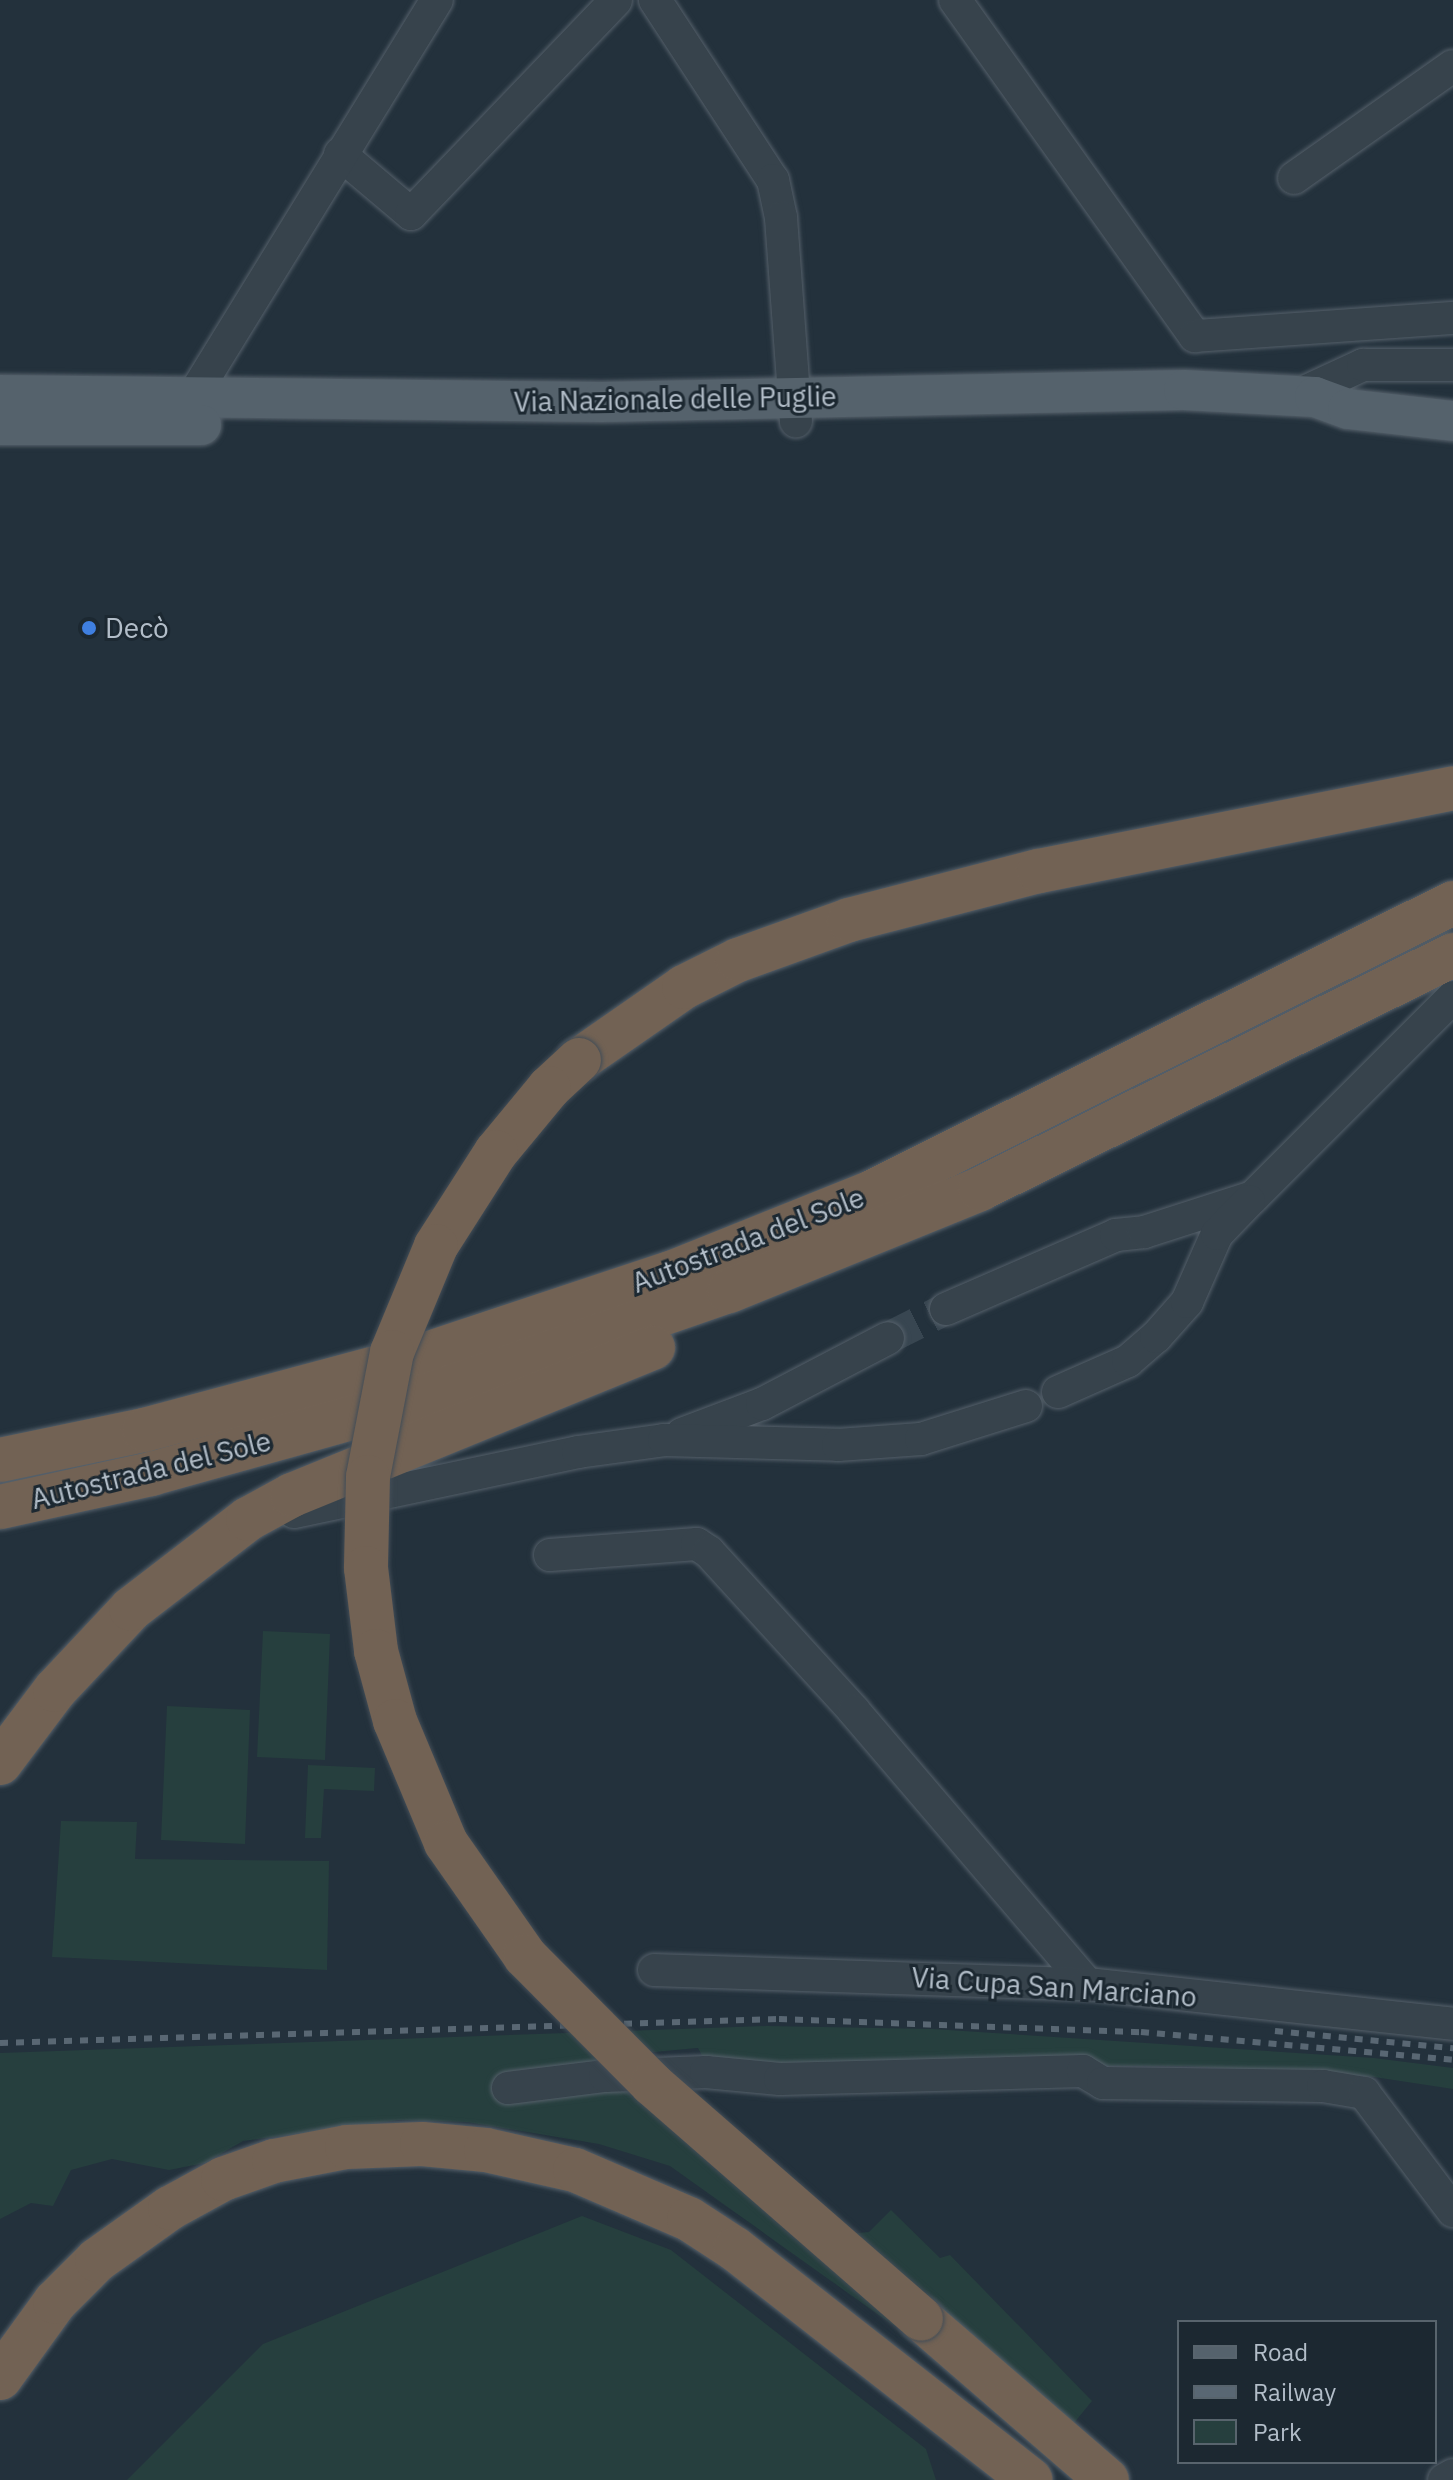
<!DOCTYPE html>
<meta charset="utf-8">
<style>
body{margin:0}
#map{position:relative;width:1453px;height:2480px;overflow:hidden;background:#23313c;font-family:"IBM Plex Sans",sans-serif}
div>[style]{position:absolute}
.green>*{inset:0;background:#263f3e}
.minor-tunnel>*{height:32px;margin-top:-16px;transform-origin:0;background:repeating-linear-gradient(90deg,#384651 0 32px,transparent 0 48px)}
.roads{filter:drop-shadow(0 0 2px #55606a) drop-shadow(0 0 2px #55606a)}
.minor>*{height:32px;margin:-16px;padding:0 16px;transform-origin:16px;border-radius:16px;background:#37434c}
.major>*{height:40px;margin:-20px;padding:0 20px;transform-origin:20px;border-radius:20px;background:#55626c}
.highway>*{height:44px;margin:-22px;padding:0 22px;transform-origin:22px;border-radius:22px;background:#726254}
.rail>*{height:6px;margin-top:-3px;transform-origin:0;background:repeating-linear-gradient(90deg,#596773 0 8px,transparent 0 16px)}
.bridges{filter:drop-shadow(0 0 2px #424d57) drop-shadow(0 0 2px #424d57)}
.highway-bridge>*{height:44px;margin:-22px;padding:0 22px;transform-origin:22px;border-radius:22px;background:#726254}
.dots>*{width:22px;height:22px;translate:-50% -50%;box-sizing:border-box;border:4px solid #1c2831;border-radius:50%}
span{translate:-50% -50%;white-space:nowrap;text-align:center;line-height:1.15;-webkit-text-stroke:6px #1c2831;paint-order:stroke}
.street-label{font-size:28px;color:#b2bdc8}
.poi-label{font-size:28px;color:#b2bdc8}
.left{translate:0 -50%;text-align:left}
.legend{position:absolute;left:1177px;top:2320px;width:260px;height:144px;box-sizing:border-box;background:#1c2831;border:2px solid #58646d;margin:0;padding:10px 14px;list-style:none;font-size:24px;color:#b2bdc8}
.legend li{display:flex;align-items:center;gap:16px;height:40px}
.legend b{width:40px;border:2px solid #58646d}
</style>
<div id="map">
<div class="green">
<i style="clip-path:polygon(263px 1631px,330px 1634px,325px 1760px,257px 1757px)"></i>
<i style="clip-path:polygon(167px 1706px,250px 1710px,245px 1844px,161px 1840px)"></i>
<i style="clip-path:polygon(308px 1765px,375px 1768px,374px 1791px,324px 1789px,321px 1838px,305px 1838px)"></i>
<i style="clip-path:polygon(61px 1821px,137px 1822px,135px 1859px,329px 1861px,327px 1970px,52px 1957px)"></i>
<i style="clip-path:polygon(767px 2026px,933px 2029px,1374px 2058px,1453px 2068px,1453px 2089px,1374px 2077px,1186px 2066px,707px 2065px,698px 2048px,599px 2057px,802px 2238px,869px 2232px,891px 2210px,940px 2258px,950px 2255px,1092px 2401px,1074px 2423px,890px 2323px,670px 2166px,599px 2144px,467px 2122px,399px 2120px,243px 2141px,205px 2163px,169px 2170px,112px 2159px,71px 2170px,53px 2206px,31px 2203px,0 2219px,0 2053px)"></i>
<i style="clip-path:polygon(582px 2216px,671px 2250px,926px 2449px,936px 2480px,127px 2480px,263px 2344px)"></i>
</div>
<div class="minor-tunnel">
<i style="left:888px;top:1338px;width:65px;rotate:-26.6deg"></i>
</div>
<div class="roads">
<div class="minor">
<i style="left:655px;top:0;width:215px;rotate:56.8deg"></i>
<i style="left:773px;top:180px;width:39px;rotate:78deg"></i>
<i style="left:781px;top:218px;width:204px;rotate:85.8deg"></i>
<i style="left:955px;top:0;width:413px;rotate:54.5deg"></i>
<i style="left:1195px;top:336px;width:259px;rotate:-4deg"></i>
<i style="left:340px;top:154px;width:93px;rotate:40.2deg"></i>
<i style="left:411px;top:214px;width:296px;rotate:-46.2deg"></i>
<i style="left:1294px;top:178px;width:194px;rotate:-35.2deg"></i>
<i style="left:1298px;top:395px;width:72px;rotate:-24.8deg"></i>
<i style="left:1363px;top:365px;width:90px"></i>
<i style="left:192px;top:416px;width:18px;rotate:-90deg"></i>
<i style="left:192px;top:398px;width:467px;rotate:-58.4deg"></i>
<i style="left:946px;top:1309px;width:185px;rotate:-23.5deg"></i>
<i style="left:1116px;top:1235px;width:28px;rotate:-6deg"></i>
<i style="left:1144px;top:1232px;width:114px;rotate:-17.8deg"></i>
<i style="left:1253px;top:1197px;width:283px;rotate:-45deg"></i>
<i style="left:1058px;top:1392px;width:77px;rotate:-23.9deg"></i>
<i style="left:1128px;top:1361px;width:37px;rotate:-41deg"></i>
<i style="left:1156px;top:1337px;width:47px;rotate:-48.5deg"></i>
<i style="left:1187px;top:1302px;width:74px;rotate:-66.2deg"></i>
<i style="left:1217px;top:1234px;width:46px;rotate:-45.9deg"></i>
<i style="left:682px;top:1434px;width:85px;rotate:-20.6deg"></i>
<i style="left:762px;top:1404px;width:142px;rotate:-27.6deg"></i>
<i style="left:294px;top:1512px;width:290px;rotate:-11.9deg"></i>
<i style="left:578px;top:1452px;width:87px;rotate:-7.9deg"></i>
<i style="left:664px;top:1440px;width:174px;rotate:1.6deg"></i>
<i style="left:838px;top:1445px;width:83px;rotate:-4.1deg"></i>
<i style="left:921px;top:1439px;width:110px;rotate:-17.4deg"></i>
<i style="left:550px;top:1555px;width:147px;rotate:-4.3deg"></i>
<i style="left:697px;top:1544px;width:14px;rotate:34deg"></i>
<i style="left:709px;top:1552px;width:215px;rotate:47.6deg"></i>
<i style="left:854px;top:1711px;width:359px;rotate:49.5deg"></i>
<i style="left:654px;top:1970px;width:433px;rotate:1.9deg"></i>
<i style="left:1087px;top:1984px;width:368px;rotate:6.2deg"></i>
<i style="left:508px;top:2088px;width:98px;rotate:-7.1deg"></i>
<i style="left:605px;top:2076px;width:101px;rotate:-2.3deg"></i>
<i style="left:706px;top:2072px;width:74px;rotate:5.4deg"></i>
<i style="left:780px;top:2079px;width:303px;rotate:-1.5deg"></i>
<i style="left:1083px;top:2071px;width:23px;rotate:31deg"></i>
<i style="left:1103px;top:2083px;width:220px;rotate:0.8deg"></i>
<i style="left:1323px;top:2086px;width:42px;rotate:9.7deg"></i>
<i style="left:1364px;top:2093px;width:148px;rotate:53deg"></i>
<i style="left:1444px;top:2480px;width:10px;rotate:-29deg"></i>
</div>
<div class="major">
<i style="left:0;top:395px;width:602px;rotate:0.67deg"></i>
<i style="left:602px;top:402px;width:582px;rotate:-1.18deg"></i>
<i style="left:1184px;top:390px;width:131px;rotate:3.1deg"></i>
<i style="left:1315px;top:397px;width:35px;rotate:20deg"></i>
<i style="left:1348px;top:409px;width:106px;rotate:6.5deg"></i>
<i style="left:0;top:425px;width:201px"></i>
</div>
<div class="highway">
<i style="left:579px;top:1060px;width:128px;rotate:-34.8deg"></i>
<i style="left:684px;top:987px;width:60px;rotate:-26.6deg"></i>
<i style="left:738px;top:960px;width:118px;rotate:-19.8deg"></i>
<i style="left:849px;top:920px;width:196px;rotate:-14.5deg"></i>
<i style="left:1039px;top:871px;width:422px;rotate:-11.3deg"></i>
<i style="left:0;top:1460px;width:147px;rotate:-11.8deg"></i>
<i style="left:144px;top:1430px;width:290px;rotate:-15deg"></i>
<i style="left:424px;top:1355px;width:260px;rotate:-18.4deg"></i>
<i style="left:671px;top:1273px;width:217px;rotate:-21.9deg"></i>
<i style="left:872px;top:1192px;width:649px;rotate:-26.45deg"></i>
<i style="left:0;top:1507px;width:155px;rotate:-12.3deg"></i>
<i style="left:151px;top:1474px;width:264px;rotate:-15.6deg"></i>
<i style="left:405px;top:1403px;width:343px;rotate:-19.1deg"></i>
<i style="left:729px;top:1291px;width:271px;rotate:-22.1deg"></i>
<i style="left:980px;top:1189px;width:528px;rotate:-26.32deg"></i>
<i style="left:0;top:1763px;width:91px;rotate:-53deg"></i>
<i style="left:55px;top:1690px;width:111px;rotate:-46.8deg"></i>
<i style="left:131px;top:1609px;width:148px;rotate:-37.6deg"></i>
<i style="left:248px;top:1519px;width:50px;rotate:-28.6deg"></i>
<i style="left:292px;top:1495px;width:390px;rotate:-22.2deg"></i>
<i style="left:921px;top:2319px;width:246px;rotate:40.9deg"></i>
<i style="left:0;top:2378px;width:94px;rotate:-54.1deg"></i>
<i style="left:55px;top:2302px;width:59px;rotate:-45deg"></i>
<i style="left:97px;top:2260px;width:90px;rotate:-35.5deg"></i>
<i style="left:170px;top:2208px;width:60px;rotate:-28.7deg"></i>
<i style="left:223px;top:2179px;width:54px;rotate:-19.4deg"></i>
<i style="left:274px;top:2161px;width:74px;rotate:-10.9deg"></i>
<i style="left:347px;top:2147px;width:75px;rotate:-2.3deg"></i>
<i style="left:422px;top:2144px;width:64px;rotate:5.4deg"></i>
<i style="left:486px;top:2150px;width:91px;rotate:12.7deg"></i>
<i style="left:575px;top:2170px;width:124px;rotate:23.3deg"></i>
<i style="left:689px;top:2219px;width:55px;rotate:33.1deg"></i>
<i style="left:735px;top:2249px;width:375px;rotate:38deg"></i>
</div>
</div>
<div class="rail">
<i style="left:1275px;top:2031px;width:179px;rotate:5.5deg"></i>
<i style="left:0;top:2043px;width:779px;rotate:-1.76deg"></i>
<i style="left:779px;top:2019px;width:362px;rotate:2.1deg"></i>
<i style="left:1141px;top:2032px;width:313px;rotate:5.1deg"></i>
</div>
<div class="bridges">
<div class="highway-bridge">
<i style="left:579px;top:1060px;width:41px;rotate:137deg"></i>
<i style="left:549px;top:1088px;width:83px;rotate:129.6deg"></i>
<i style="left:496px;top:1152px;width:112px;rotate:122.6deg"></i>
<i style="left:436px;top:1246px;width:115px;rotate:112.5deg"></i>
<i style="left:392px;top:1352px;width:127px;rotate:100.9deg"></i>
<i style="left:368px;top:1477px;width:91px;rotate:91.3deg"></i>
<i style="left:366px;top:1568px;width:84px;rotate:83.1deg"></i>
<i style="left:376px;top:1651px;width:73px;rotate:74.8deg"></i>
<i style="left:395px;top:1721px;width:132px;rotate:67.3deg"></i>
<i style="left:446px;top:1843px;width:138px;rotate:55deg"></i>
<i style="left:525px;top:1956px;width:180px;rotate:45.2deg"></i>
<i style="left:652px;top:2084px;width:357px;rotate:41.1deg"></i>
</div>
</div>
<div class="dots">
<i style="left:89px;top:628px;background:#3f7fe0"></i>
</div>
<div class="street-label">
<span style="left:675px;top:399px;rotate:-1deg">Via Nazionale delle Puglie</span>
<span style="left:748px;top:1240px;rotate:-21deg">Autostrada del Sole</span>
<span style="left:151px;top:1470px;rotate:-14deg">Autostrada del Sole</span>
<span style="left:1054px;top:1987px;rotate:4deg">Via Cupa San Marciano</span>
</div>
<div class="poi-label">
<span class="left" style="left:105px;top:628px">Decò</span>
</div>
<ul class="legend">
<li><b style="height:10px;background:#55626c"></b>Road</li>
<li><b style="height:10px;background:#596773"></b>Railway</li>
<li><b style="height:22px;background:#263f3e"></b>Park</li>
</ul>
</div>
